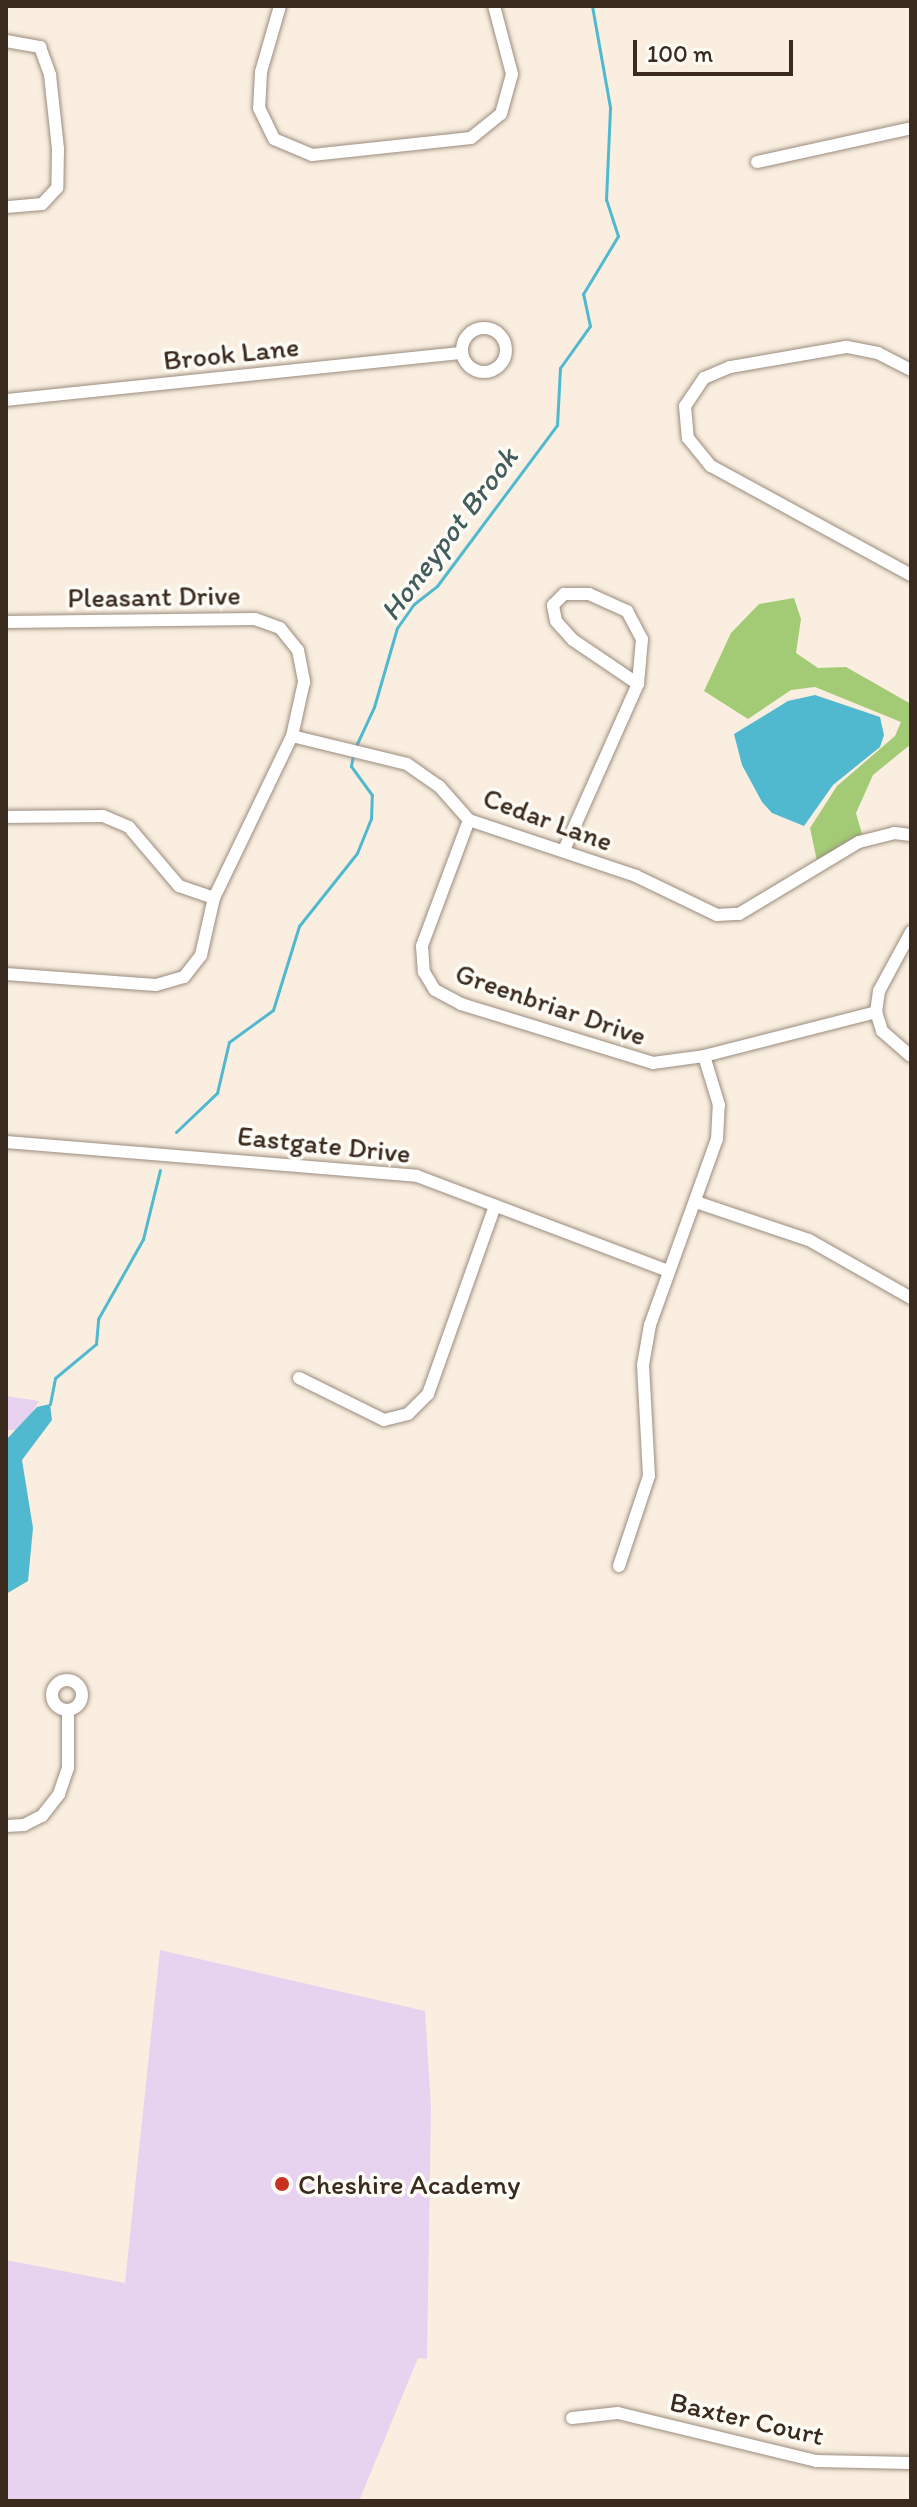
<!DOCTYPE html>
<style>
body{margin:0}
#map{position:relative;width:917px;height:2507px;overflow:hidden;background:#f9eedf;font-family:Itim,sans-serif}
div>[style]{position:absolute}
.built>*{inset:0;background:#e7d2ef}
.green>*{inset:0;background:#a3cb76}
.water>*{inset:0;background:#51b9cf}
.stream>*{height:3px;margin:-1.5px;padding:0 1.5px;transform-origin:1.5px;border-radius:1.5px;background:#51b9cf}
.roads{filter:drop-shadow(0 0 2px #9a8c7e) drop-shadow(0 0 2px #9a8c7e)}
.minor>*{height:12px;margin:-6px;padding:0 6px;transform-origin:6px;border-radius:6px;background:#fff}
.minor>.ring{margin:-6px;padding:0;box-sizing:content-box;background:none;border:12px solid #fff;border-radius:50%}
.dots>*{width:22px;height:22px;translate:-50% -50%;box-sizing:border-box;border:4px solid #fdfcf7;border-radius:50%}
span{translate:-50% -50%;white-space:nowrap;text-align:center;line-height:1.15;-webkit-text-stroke:7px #fdfcf7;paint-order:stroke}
.street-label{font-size:28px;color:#3b2a1e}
.poi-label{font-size:28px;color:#3b2a1e}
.left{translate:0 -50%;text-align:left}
.water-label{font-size:30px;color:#435c5c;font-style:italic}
.frame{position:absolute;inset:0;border:8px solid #3b2a1e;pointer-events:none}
.scale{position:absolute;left:633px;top:40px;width:160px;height:36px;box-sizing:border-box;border:4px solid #3b2a1e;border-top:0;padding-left:10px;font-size:24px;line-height:28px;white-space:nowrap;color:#3b2a1e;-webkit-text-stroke:6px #fdfcf7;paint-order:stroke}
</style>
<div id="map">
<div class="built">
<i style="clip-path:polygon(6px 1396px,39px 1401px,21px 1430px,6px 1430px)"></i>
<i style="clip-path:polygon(160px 1950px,425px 2011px,431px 2108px,427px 2359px,418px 2358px,359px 2501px,6px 2501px,6px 2260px,125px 2283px)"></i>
</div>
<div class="green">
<i style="clip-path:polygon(794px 598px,801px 619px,796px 653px,818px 668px,846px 667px,911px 704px,911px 744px,873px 775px,856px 813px,862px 834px,817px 861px,810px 828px,837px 786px,895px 736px,901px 722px,815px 687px,791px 690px,748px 719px,704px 691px,731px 633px,759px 604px)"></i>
</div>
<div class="water">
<i style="clip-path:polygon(815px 695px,880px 717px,884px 735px,880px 747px,833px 785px,804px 826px,772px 813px,762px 802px,742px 765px,734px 734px,788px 701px)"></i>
<i style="clip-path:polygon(50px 1404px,52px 1420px,22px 1460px,33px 1528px,28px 1581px,6px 1594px,6px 1440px,37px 1407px)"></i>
</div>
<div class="stream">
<i style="left:355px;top:748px;width:45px;rotate:-65.1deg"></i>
<i style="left:374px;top:707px;width:82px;rotate:-73.8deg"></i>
<i style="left:397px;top:628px;width:29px;rotate:-55deg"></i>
<i style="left:414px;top:604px;width:29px;rotate:-38deg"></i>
<i style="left:437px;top:586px;width:201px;rotate:-53.3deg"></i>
<i style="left:557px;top:425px;width:57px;rotate:-87deg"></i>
<i style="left:560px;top:368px;width:52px;rotate:-54.5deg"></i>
<i style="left:590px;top:326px;width:33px;rotate:-102deg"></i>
<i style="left:583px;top:294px;width:68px;rotate:-58.9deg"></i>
<i style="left:618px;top:236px;width:38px;rotate:-108deg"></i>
<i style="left:606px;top:200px;width:93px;rotate:-87.5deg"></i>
<i style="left:610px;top:107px;width:103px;rotate:-100.1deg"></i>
<i style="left:176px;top:1132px;width:57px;rotate:-43.6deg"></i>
<i style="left:217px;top:1093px;width:52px;rotate:-76.8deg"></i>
<i style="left:229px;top:1042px;width:54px;rotate:-36deg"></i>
<i style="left:273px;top:1010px;width:88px;rotate:-72.8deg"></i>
<i style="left:299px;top:926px;width:93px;rotate:-51.5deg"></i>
<i style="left:357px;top:853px;width:37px;rotate:-68deg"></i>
<i style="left:371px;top:819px;width:24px;rotate:-88deg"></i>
<i style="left:372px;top:795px;width:36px;rotate:-126deg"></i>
<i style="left:351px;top:766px;width:11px;rotate:-80deg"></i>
<i style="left:50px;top:1404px;width:26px;rotate:-79deg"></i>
<i style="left:55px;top:1378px;width:53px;rotate:-39.7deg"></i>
<i style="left:96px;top:1344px;width:25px;rotate:-85deg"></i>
<i style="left:98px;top:1319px;width:92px;rotate:-60.6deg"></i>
<i style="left:143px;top:1239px;width:71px;rotate:-76.2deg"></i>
</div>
<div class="roads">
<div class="minor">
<i style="left:280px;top:6px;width:69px;rotate:106.1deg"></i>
<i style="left:261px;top:72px;width:36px;rotate:93deg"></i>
<i style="left:259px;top:108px;width:34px;rotate:64deg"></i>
<i style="left:274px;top:139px;width:41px;rotate:22.8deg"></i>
<i style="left:312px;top:155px;width:160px;rotate:-6.1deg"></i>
<i style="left:471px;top:138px;width:38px;rotate:-39deg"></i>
<i style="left:501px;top:114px;width:41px;rotate:-74.6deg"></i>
<i style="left:512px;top:74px;width:70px;rotate:-104.8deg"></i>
<i style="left:6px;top:41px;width:35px;rotate:10deg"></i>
<i style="left:40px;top:47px;width:30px;rotate:70deg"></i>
<i style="left:50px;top:75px;width:74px;rotate:83.8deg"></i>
<i style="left:58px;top:149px;width:39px;rotate:91deg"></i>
<i style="left:57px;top:188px;width:22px;rotate:133deg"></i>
<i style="left:42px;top:204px;width:36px;rotate:175deg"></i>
<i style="left:757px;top:162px;width:158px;rotate:-12.4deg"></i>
<i class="ring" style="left:462px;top:328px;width:32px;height:32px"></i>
<i style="left:911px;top:370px;width:37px;rotate:-153deg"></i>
<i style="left:878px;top:353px;width:33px;rotate:-169deg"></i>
<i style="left:846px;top:347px;width:118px;rotate:170.2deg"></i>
<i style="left:730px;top:367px;width:28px;rotate:157deg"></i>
<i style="left:704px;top:378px;width:34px;rotate:124deg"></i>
<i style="left:685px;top:406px;width:32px;rotate:85deg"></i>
<i style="left:688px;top:438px;width:36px;rotate:51deg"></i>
<i style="left:711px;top:466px;width:228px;rotate:28.6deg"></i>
<i style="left:6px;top:400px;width:458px;rotate:-5.9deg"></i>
<i style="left:564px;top:594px;width:25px"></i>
<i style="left:589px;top:594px;width:42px;rotate:24.1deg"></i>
<i style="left:627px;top:611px;width:32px;rotate:62deg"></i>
<i style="left:642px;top:639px;width:45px;rotate:95.1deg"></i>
<i style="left:638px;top:684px;width:78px;rotate:-145.9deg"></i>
<i style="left:573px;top:640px;width:25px;rotate:-132deg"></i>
<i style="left:556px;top:621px;width:16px;rotate:-101deg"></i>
<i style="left:553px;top:605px;width:16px;rotate:-45deg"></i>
<i style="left:6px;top:622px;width:249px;rotate:-0.7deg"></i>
<i style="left:255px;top:619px;width:27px;rotate:20deg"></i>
<i style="left:280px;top:628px;width:28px;rotate:51deg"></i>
<i style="left:298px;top:650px;width:33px;rotate:79deg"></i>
<i style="left:304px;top:682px;width:55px;rotate:102.5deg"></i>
<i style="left:292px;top:736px;width:180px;rotate:115.7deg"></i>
<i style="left:214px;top:898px;width:37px;rotate:-161deg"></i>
<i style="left:179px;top:886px;width:77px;rotate:-130.3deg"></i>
<i style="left:129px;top:827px;width:28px;rotate:-157deg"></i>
<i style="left:103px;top:816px;width:97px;rotate:179.4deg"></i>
<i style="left:292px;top:736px;width:118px;rotate:13.7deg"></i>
<i style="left:407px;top:764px;width:39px;rotate:35deg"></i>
<i style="left:439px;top:786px;width:45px;rotate:48.6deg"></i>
<i style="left:469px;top:820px;width:176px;rotate:18.5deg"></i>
<i style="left:636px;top:876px;width:90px;rotate:25.7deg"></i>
<i style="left:717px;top:915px;width:22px;rotate:-3deg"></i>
<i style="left:739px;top:914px;width:140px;rotate:-31deg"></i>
<i style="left:859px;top:842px;width:36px;rotate:-14deg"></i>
<i style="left:894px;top:833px;width:17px;rotate:7deg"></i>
<i style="left:469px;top:820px;width:134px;rotate:110.5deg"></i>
<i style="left:422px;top:946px;width:26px;rotate:86deg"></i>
<i style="left:424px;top:972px;width:21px;rotate:59deg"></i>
<i style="left:435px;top:990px;width:30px;rotate:28deg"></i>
<i style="left:461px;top:1004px;width:201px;rotate:17.1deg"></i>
<i style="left:653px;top:1063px;width:51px;rotate:-7.8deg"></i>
<i style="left:704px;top:1056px;width:178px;rotate:-14.3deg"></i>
<i style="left:564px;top:850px;width:182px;rotate:-66deg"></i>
<i style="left:911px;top:932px;width:67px;rotate:118.5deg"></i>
<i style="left:879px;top:991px;width:21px;rotate:98deg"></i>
<i style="left:876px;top:1012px;width:20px;rotate:72deg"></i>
<i style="left:882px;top:1031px;width:38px;rotate:41deg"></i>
<i style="left:6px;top:974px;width:150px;rotate:4.2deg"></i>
<i style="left:156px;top:985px;width:29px;rotate:-16deg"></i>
<i style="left:184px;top:977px;width:28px;rotate:-52deg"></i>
<i style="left:201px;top:955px;width:58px;rotate:-77.2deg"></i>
<i style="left:6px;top:1142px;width:412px;rotate:4.7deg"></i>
<i style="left:417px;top:1176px;width:269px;rotate:20.7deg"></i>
<i style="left:696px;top:1202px;width:119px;rotate:18.6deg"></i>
<i style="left:809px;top:1240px;width:117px;rotate:29.6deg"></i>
<i style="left:299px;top:1378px;width:95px;rotate:26.3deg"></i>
<i style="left:384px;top:1420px;width:25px;rotate:-14deg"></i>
<i style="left:408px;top:1414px;width:28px;rotate:-45deg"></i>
<i style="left:428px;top:1394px;width:200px;rotate:-70.4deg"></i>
<i style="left:619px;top:1566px;width:95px;rotate:-71.6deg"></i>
<i style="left:649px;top:1476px;width:111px;rotate:-93.1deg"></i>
<i style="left:643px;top:1365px;width:41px;rotate:-80.1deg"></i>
<i style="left:650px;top:1325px;width:198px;rotate:-70.2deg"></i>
<i style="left:717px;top:1139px;width:34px;rotate:-87deg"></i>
<i style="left:719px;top:1105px;width:51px;rotate:-107deg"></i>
<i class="ring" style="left:52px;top:1680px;width:18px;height:18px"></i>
<i style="left:6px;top:1826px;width:18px;rotate:-3deg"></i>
<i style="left:24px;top:1825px;width:20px;rotate:-27deg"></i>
<i style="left:42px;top:1816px;width:28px;rotate:-52deg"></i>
<i style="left:59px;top:1794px;width:28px;rotate:-71deg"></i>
<i style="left:68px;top:1768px;width:58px;rotate:-90deg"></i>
<i style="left:572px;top:2418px;width:46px;rotate:-6.2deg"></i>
<i style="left:618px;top:2413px;width:204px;rotate:13.6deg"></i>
<i style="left:816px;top:2461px;width:95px;rotate:1.2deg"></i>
</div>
</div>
<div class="dots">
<i style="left:282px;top:2184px;background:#c8321e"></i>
</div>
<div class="street-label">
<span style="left:231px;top:353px;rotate:-6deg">Brook Lane</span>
<span style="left:154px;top:596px;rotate:-1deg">Pleasant Drive</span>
<span style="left:548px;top:819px;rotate:20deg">Cedar Lane</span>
<span style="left:551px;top:1004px;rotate:19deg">Greenbriar Drive</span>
<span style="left:324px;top:1144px;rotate:6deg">Eastgate Drive</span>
<span style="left:747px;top:2418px;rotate:13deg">Baxter Court</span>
</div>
<div class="poi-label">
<span class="left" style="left:298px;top:2184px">Cheshire Academy</span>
</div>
<div class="water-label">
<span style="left:449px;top:534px;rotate:-53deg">Honeypot Brook</span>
</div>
<div class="frame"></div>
<div class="scale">100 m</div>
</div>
